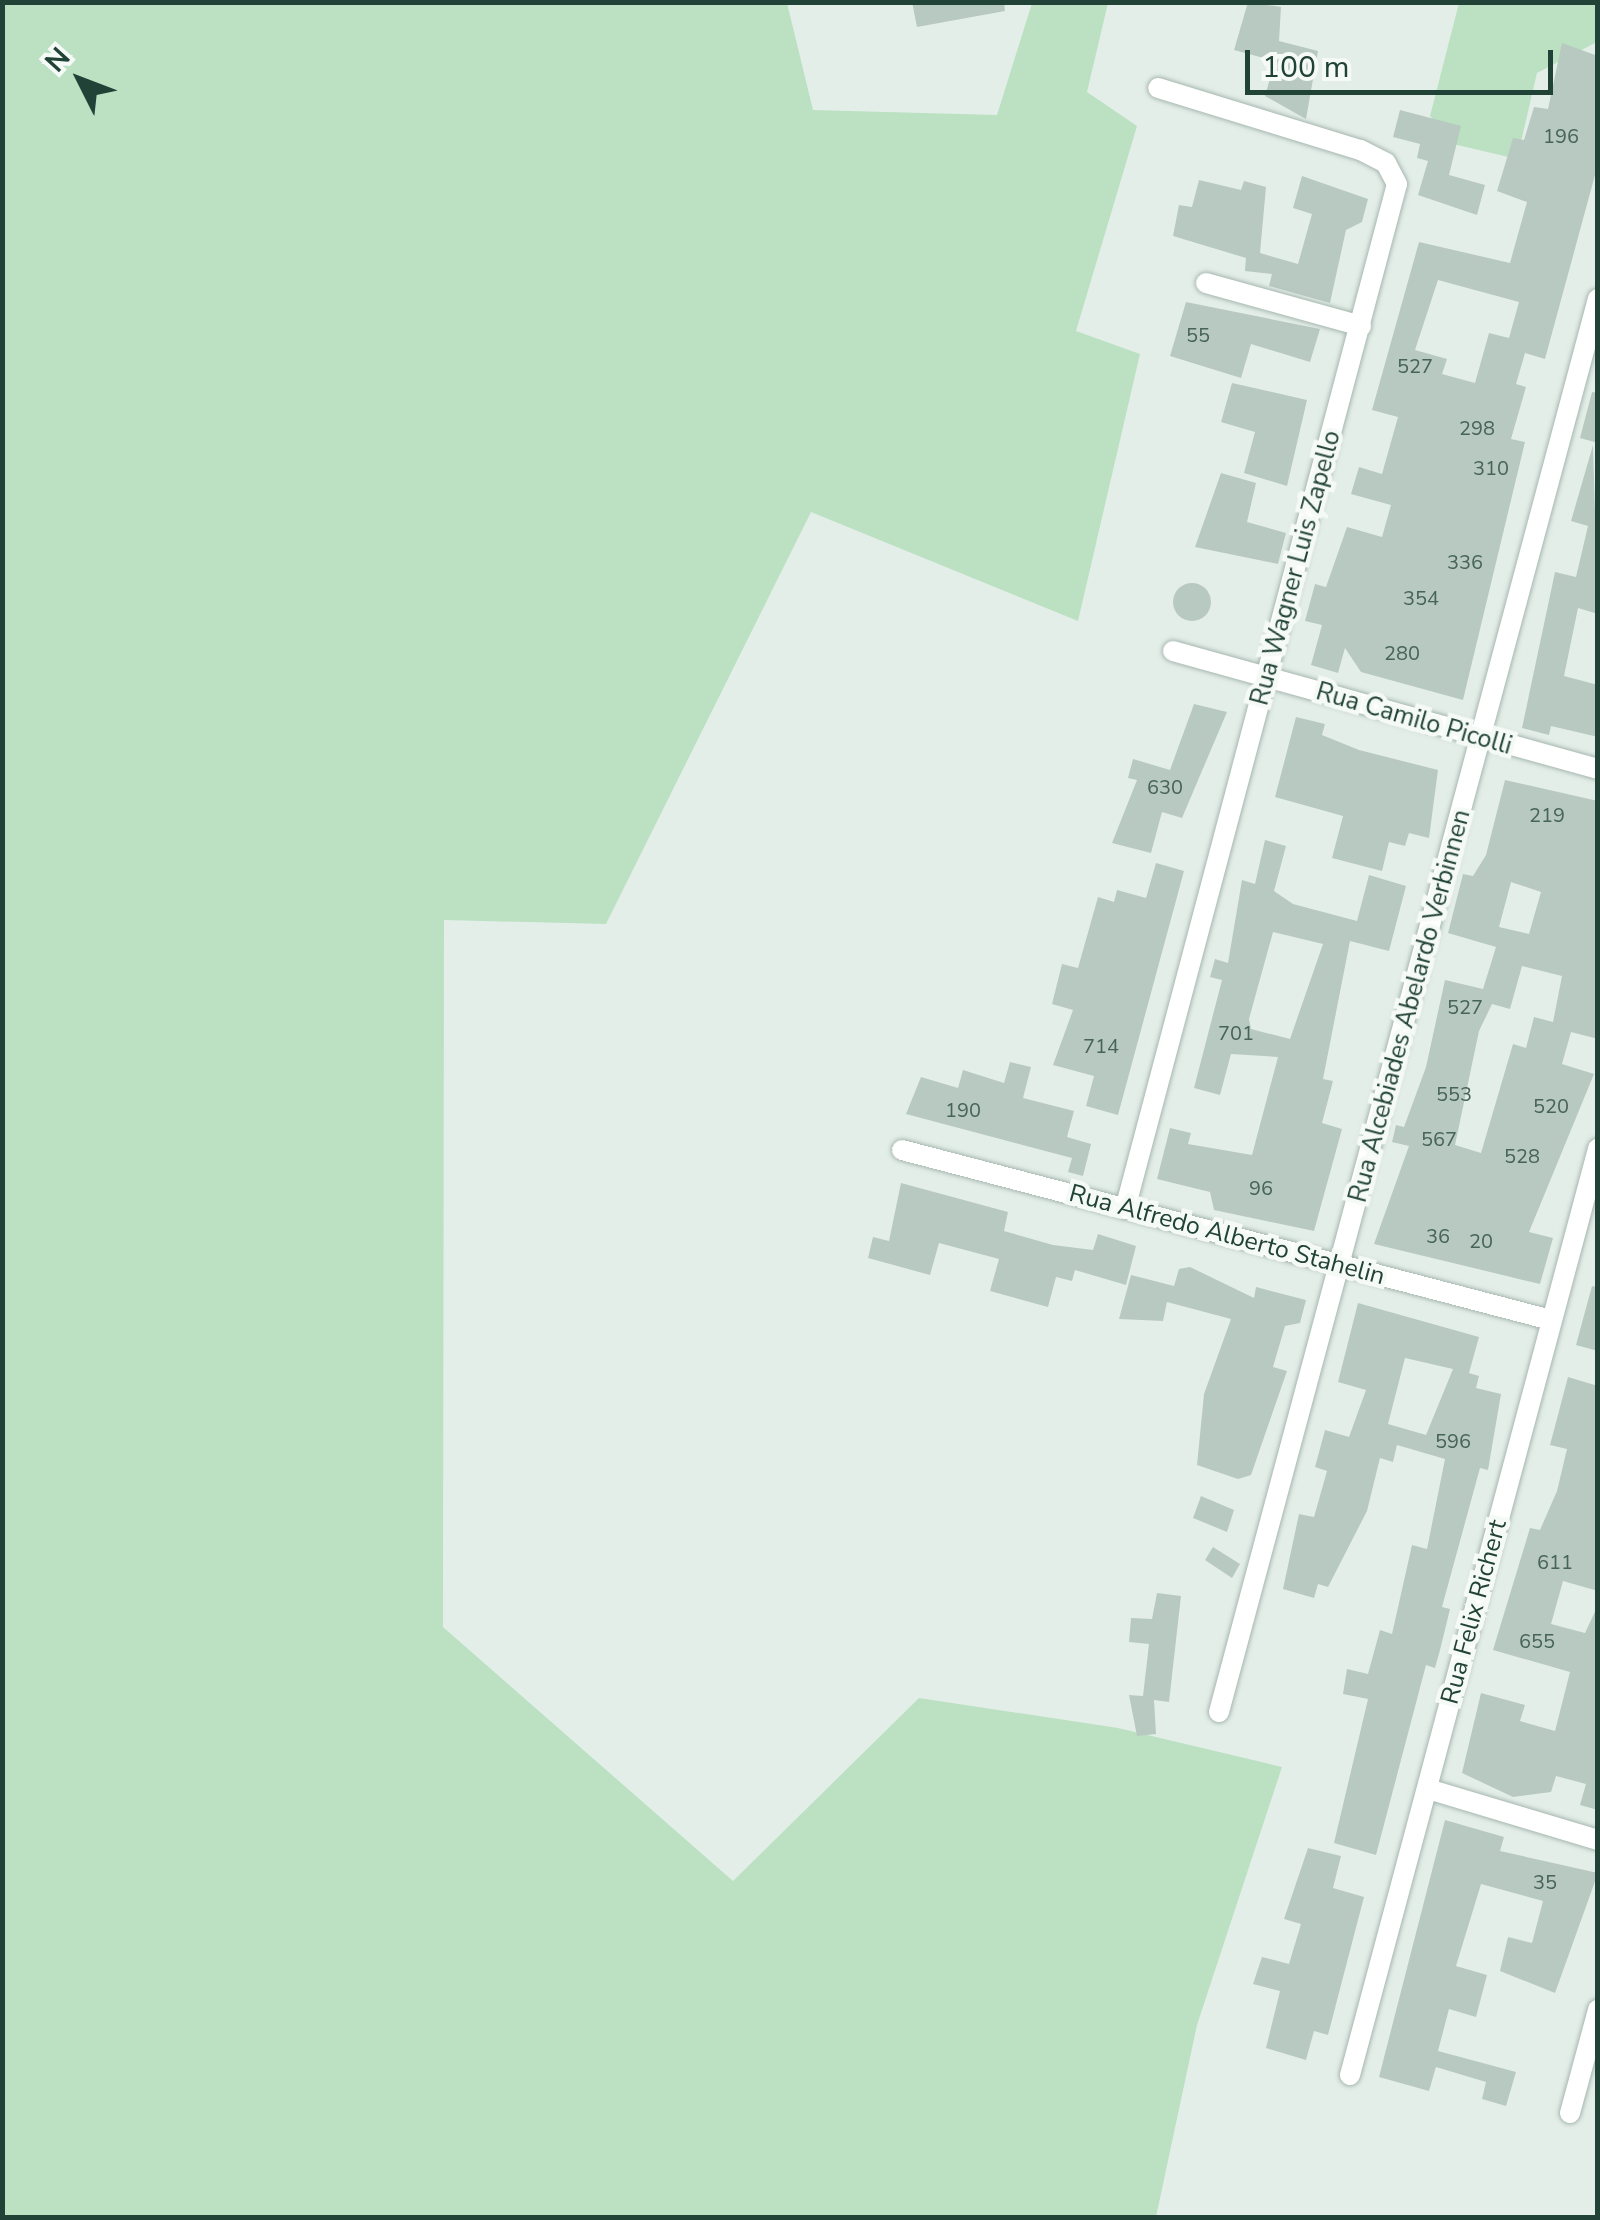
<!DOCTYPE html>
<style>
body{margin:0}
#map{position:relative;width:1600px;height:2220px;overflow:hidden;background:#e4eee9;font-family:"Nunito Sans",sans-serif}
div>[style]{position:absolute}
.green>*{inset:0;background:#bbe1c2}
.building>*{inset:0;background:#b8c9c1}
.round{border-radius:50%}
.roads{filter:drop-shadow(0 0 2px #a6b7b0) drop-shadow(0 0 2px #a6b7b0)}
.minor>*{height:20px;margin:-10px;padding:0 10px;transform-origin:10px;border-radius:10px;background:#fff}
span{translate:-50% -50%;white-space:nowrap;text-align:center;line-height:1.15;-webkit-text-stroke:9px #f5faf7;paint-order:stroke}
.number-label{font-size:20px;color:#476459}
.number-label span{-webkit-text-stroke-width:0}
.street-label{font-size:25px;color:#214236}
.frame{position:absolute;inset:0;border:5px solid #214236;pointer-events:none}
.north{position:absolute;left:30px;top:30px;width:100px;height:100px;-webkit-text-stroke:8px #f5faf7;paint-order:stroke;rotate:312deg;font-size:28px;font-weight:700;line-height:40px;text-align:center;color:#214236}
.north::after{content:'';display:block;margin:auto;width:35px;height:45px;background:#214236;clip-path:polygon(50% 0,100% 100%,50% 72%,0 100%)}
.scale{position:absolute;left:1245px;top:50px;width:308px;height:45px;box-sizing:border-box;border:5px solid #214236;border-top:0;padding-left:12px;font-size:30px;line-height:35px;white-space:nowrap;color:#214236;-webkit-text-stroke:8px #f5faf7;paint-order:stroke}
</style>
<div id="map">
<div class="green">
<i style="clip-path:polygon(3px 3px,787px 3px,813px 110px,997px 115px,1032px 3px,1108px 3px,1087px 92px,1137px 126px,1076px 331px,1140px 354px,1078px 621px,811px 512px,606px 924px,444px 920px,443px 1627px,733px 1881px,919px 1698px,1118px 1728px,1282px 1767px,1197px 2025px,1156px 2217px,3px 2218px)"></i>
<i style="clip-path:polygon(1459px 3px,1597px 3px,1597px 42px,1537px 73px,1517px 159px,1453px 144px,1430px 116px)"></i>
</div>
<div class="building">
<i style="clip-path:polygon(912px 2px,1004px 2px,1005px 11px,917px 27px)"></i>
<i style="clip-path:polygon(1248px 2px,1281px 7px,1279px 41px,1318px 51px,1306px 119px,1265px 96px,1275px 61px,1234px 50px)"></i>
<i style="clip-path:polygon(evenodd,1562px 43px,1598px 56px,1598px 164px,1545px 359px,1525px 353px,1516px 384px,1526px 387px,1511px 439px,1525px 442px,1463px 700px,1361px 672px,1345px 648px,1338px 673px,1311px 665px,1322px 625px,1305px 621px,1315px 584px,1326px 587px,1347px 527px,1382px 537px,1391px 505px,1351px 494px,1359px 467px,1382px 474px,1398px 417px,1372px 410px,1419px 242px,1510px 263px,1527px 202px,1497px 191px,1513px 138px,1524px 140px,1534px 107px,1548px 109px,1562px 43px,1438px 280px,1519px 302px,1509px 338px,1489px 333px,1475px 383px,1442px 374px,1447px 359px,1415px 350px,1438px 280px)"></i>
<i style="clip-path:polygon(1400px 110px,1461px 126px,1449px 175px,1485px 185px,1477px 215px,1418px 195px,1428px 161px,1417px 158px,1420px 144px,1393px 137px)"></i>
<i style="clip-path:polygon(1302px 176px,1368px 199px,1362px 222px,1346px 230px,1330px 303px,1269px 286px,1272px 274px,1245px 271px,1246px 258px,1173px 236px,1179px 205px,1192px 207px,1199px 180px,1241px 190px,1244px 181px,1266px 187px,1260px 253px,1298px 264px,1312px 214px,1293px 208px)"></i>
<i style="clip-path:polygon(1186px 302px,1320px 329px,1310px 362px,1251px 344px,1241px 378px,1170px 356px)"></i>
<i style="clip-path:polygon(1232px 383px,1307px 400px,1287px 486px,1244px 473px,1255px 432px,1221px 422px)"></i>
<i style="clip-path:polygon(1592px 392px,1598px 393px,1598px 443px,1580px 438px)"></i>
<i style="clip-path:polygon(1593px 445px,1598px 614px,1578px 608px,1564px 676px,1598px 685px,1598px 737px,1551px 726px,1549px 735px,1522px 728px,1555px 572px,1576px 577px,1588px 526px,1571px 521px)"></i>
<i style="clip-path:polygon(1221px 473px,1256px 483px,1247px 522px,1286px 533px,1278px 564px,1195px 547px)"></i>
<i class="round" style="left:1173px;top:583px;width:38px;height:38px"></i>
<i style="clip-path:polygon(1194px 704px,1227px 712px,1182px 818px,1162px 812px,1151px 853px,1112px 843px,1137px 780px,1128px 778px,1133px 759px,1170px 770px)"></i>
<i style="clip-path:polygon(1296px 717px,1325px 724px,1322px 735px,1359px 750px,1438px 770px,1429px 838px,1409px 833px,1405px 846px,1389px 842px,1382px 871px,1332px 858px,1343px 816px,1275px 797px)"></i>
<i style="clip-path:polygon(evenodd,1505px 780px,1598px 801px,1598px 1039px,1571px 1032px,1562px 1064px,1594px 1074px,1529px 1232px,1553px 1238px,1540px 1284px,1374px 1244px,1409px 1146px,1392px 1142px,1396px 1125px,1404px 1127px,1426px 1067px,1445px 980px,1483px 989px,1496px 947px,1448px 933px,1463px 874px,1473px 876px,1486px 855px,1505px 780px,1511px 882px,1541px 892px,1529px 934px,1499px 927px,1511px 882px,1505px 780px,1522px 966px,1562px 976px,1553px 1022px,1534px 1017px,1526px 1048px,1513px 1044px,1481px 1153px,1455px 1145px,1479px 1031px,1492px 1004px,1510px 1009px,1522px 966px)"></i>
<i style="clip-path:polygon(evenodd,1265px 840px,1286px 846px,1274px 891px,1293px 904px,1357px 921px,1369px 875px,1406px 886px,1389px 951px,1350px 941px,1323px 1079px,1333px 1081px,1322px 1123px,1342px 1129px,1314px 1231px,1214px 1210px,1210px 1192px,1157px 1179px,1170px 1128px,1191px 1133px,1188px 1144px,1252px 1155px,1278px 1057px,1231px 1054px,1220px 1095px,1194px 1088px,1222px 980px,1210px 977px,1215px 959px,1228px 963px,1242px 880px,1255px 884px,1265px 840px,1273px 932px,1323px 944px,1290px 1039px,1251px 1029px,1249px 1019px,1273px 932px)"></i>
<i style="clip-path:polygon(1156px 863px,1184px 871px,1118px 1115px,1086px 1106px,1094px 1076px,1053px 1065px,1073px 1010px,1052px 1004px,1062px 964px,1078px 968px,1098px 897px,1114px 902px,1117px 890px,1146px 898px)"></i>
<i style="clip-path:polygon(1010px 1062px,1031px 1067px,1023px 1098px,1074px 1111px,1067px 1137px,1091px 1144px,1083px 1176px,1068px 1172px,1072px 1158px,906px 1114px,921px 1077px,958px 1088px,963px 1070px,1004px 1083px)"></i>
<i style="clip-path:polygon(901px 1183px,1008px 1212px,1004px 1231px,1053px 1245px,1093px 1250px,1098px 1234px,1136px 1246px,1126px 1285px,1075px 1270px,1072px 1281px,1056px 1277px,1048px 1307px,990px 1291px,999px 1259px,939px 1243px,930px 1275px,868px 1258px,873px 1237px,889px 1241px)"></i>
<i style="clip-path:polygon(1190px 1267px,1254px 1298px,1256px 1287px,1306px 1300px,1300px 1323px,1285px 1326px,1273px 1367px,1287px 1371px,1251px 1475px,1238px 1479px,1197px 1465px,1204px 1394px,1231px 1319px,1167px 1302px,1163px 1321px,1119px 1319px,1131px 1275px,1174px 1286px,1179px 1269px)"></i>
<i style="clip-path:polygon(1592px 1286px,1598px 1287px,1598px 1351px,1576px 1345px)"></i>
<i style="clip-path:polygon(evenodd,1358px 1303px,1479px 1337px,1469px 1373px,1479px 1376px,1476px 1388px,1501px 1394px,1488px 1470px,1480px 1468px,1442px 1607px,1450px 1609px,1440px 1650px,1435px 1668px,1426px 1665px,1376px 1855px,1334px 1843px,1368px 1699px,1343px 1694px,1347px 1669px,1368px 1674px,1380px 1630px,1392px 1634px,1412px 1545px,1427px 1549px,1445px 1459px,1397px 1445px,1393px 1462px,1380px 1458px,1367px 1511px,1328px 1587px,1318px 1584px,1314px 1598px,1283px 1589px,1299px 1514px,1314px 1517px,1327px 1471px,1315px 1467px,1325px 1430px,1349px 1437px,1366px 1390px,1338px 1382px,1358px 1303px,1405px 1358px,1453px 1369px,1426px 1435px,1388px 1424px,1405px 1358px)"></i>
<i style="clip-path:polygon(1568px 1377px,1598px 1386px,1598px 1591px,1563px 1581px,1551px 1624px,1585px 1633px,1598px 1605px,1598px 1810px,1580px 1805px,1586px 1784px,1556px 1776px,1551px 1792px,1513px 1797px,1462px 1773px,1481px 1693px,1525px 1705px,1520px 1721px,1555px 1731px,1570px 1672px,1493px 1650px,1530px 1528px,1540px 1530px,1557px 1491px,1567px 1449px,1550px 1445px)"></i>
<i style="clip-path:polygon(1201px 1496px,1234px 1510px,1227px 1532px,1193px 1518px)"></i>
<i style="clip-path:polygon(1213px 1547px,1240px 1564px,1232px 1578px,1205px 1560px)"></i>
<i style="clip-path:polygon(1157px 1593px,1181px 1596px,1169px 1702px,1154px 1700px,1156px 1734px,1137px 1736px,1129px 1695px,1143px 1696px,1149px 1644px,1129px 1642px,1131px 1618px,1152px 1619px)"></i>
<i style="clip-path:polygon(1445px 1820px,1504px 1837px,1500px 1851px,1598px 1873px,1555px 1993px,1500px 1971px,1508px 1937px,1532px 1943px,1543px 1901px,1481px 1884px,1456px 1966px,1487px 1975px,1476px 2017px,1449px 2009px,1438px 2051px,1516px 2072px,1506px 2106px,1482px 2099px,1486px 2082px,1436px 2067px,1429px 2091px,1379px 2077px)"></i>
<i style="clip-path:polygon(1308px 1848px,1341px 1856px,1333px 1888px,1364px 1897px,1328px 2035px,1314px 2031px,1306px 2060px,1266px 2048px,1280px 1991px,1253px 1984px,1262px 1957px,1289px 1964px,1301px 1924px,1284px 1919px)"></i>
</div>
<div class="roads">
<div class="minor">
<i style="left:1206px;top:283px;width:161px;rotate:15.5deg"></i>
<i style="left:1173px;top:651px;width:441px;rotate:15.5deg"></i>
<i style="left:902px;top:1150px;width:671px;rotate:14.68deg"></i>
<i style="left:1125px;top:1209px;width:1060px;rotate:-75.14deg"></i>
<i style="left:1397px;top:184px;width:24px;rotate:-118deg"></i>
<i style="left:1386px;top:163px;width:29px;rotate:-153deg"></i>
<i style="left:1360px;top:150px;width:211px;rotate:-162.9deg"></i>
<i style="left:1219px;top:1712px;width:1463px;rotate:-74.99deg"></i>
<i style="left:1428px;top:1789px;width:177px;rotate:16.7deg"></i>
<i style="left:1350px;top:2075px;width:959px;rotate:-75.01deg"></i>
<i style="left:1570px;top:2113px;width:107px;rotate:-74.8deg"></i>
</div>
</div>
<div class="number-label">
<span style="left:1561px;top:136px">196</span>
<span style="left:1198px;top:335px">55</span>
<span style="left:1415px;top:366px">527</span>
<span style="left:1477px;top:428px">298</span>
<span style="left:1491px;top:468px">310</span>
<span style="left:1465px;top:562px">336</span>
<span style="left:1421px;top:598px">354</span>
<span style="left:1402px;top:653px">280</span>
<span style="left:1165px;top:787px">630</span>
<span style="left:1547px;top:815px">219</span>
<span style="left:1465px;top:1007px">527</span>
<span style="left:1236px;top:1033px">701</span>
<span style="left:1101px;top:1046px">714</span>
<span style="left:1454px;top:1094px">553</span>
<span style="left:1551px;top:1106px">520</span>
<span style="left:963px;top:1110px">190</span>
<span style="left:1439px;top:1139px">567</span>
<span style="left:1522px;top:1156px">528</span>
<span style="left:1261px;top:1188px">96</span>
<span style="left:1438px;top:1236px">36</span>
<span style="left:1481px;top:1241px">20</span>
<span style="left:1453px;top:1441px">596</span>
<span style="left:1555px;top:1562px">611</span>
<span style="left:1537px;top:1641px">655</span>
<span style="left:1545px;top:1882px">35</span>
</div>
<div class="street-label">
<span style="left:1296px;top:568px;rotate:-75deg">Rua Wagner Luis Zapello</span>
<span style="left:1414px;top:719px;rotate:16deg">Rua Camilo Picolli</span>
<span style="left:1410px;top:1006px;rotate:-75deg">Rua Alcebiades Abelardo Verbinnen</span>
<span style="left:1227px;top:1235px;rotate:15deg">Rua Alfredo Alberto Stahelin</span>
<span style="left:1474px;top:1612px;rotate:-75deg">Rua Felix Richert</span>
</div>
<div class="frame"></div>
<div class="north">N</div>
<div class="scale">100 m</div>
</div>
